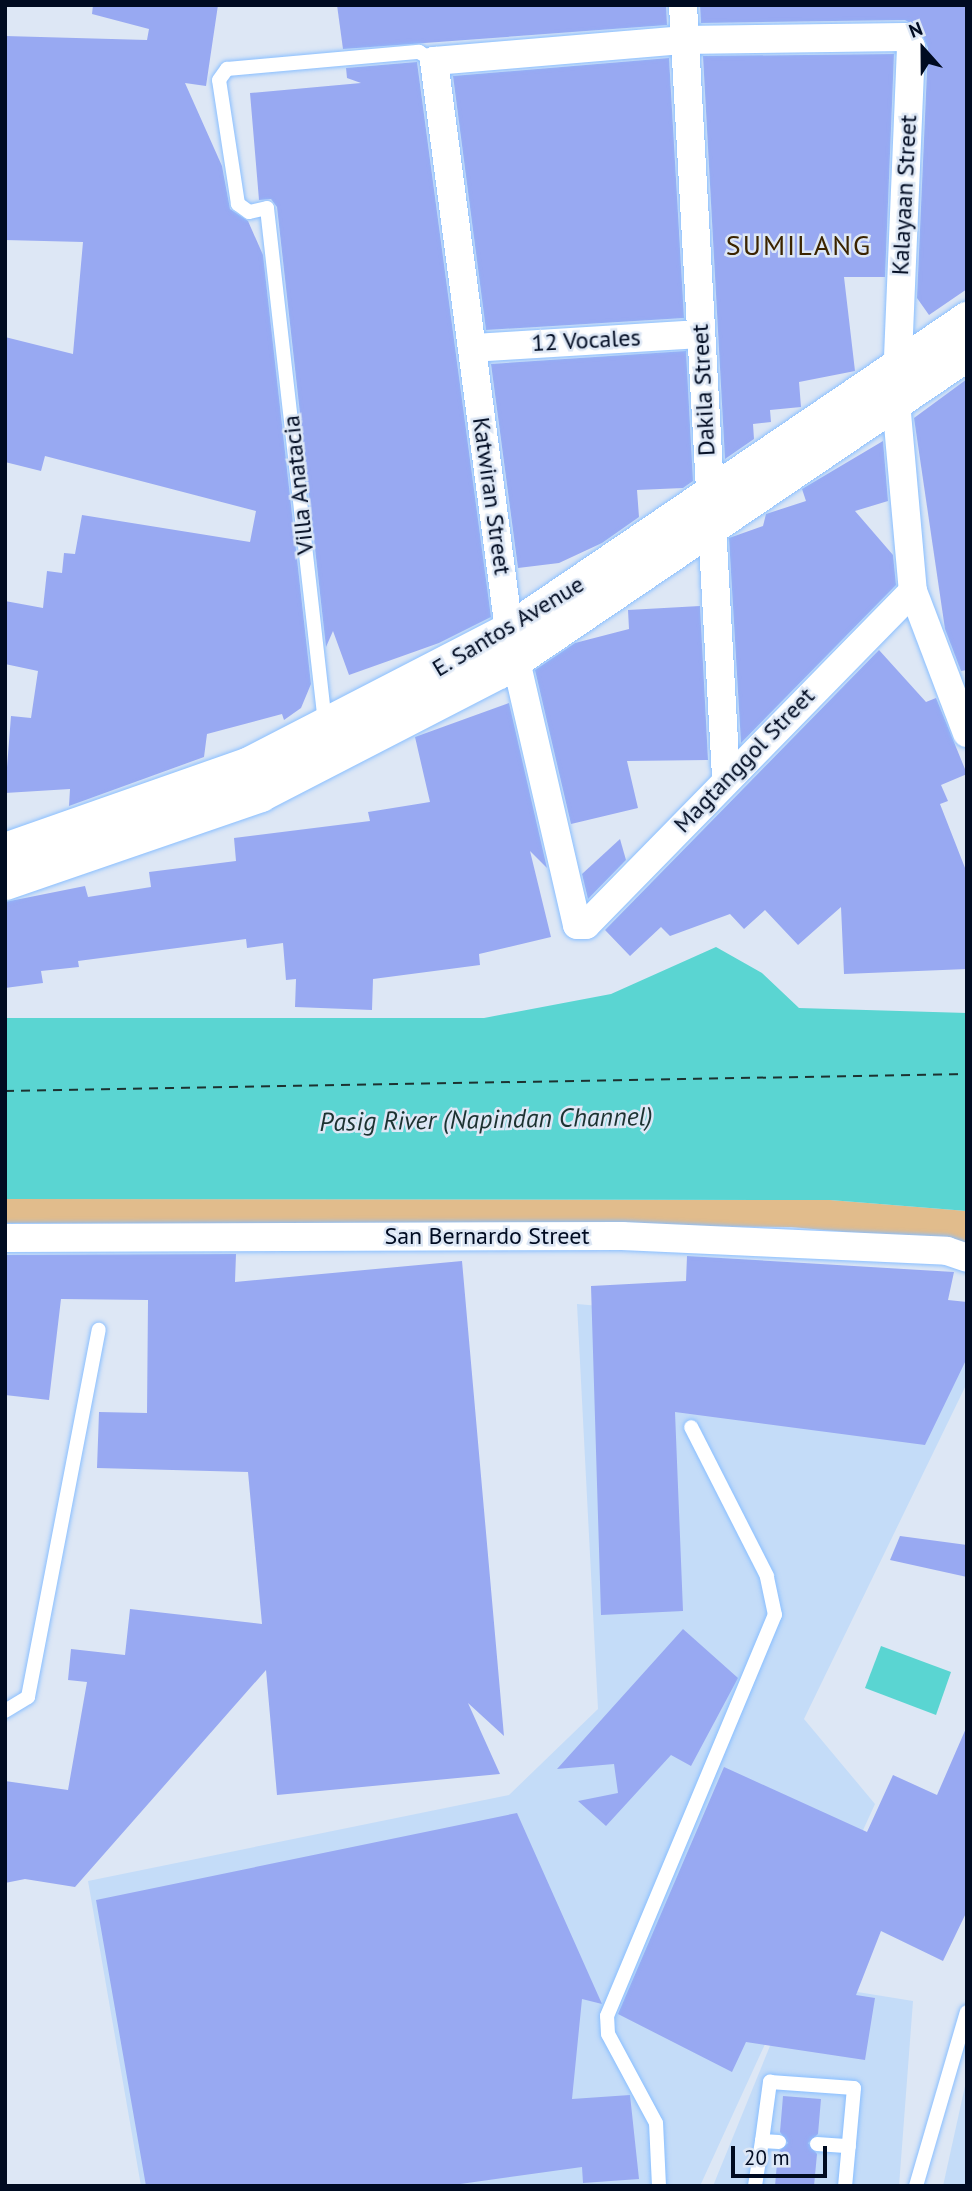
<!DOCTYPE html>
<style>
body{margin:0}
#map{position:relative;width:972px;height:2191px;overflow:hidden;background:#dde7f5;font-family:"PT Sans",sans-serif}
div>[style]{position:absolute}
.built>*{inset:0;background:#c4dcf8}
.green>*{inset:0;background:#e1bc8c}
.water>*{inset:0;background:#5ad5d2}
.ferry>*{height:2px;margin-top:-1px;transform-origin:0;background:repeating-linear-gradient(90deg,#1c3231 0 9px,transparent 0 16px)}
.building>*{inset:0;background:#98a9f2}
.roads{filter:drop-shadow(0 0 2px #8abfff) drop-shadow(0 0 2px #8abfff)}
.service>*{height:14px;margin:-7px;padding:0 7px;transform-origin:7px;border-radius:7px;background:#fff}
.minor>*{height:28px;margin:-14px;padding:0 14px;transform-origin:14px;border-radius:14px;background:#fff}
.tertiary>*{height:35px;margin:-17.5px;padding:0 17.5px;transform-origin:17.5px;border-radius:17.5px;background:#fff}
span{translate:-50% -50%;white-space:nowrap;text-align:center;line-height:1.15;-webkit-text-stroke:5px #dde7f5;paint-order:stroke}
.street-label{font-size:24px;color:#000b21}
.water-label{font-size:26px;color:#1c3231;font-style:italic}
.quarter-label{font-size:28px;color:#3b2400;letter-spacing:2px}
.frame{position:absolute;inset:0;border:7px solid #000b21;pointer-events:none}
.north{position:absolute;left:888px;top:14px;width:70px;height:70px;-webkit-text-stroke:5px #dde7f5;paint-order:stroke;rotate:339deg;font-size:19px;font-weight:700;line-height:28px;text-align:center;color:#000b21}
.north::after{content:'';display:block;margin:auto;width:24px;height:32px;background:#000b21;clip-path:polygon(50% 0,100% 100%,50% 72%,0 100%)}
.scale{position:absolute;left:731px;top:2146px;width:96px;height:32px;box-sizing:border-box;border:4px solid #000b21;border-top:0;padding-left:9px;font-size:21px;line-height:24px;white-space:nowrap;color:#000b21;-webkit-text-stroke:5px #dde7f5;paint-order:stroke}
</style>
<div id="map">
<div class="built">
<i style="clip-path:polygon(577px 1304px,967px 1339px,967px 1383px,804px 1719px,875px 1804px,700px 2186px,141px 2186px,88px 1881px,509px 1795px,598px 1709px)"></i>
<i style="clip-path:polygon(796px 1982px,913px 2001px,899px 2186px,713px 2186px)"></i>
<i style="clip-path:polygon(967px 2077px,967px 2186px,943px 2186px)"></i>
</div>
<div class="green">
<i style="clip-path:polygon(5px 1199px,830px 1200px,967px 1211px,967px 1243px,791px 1227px,5px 1223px)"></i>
</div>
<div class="water">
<i style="clip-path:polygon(716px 947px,762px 973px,799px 1008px,967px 1013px,967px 1211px,830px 1200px,5px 1199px,5px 1018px,484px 1018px,611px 994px)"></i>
<i style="clip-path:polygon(881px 1646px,951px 1672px,936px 1715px,865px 1688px)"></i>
</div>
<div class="ferry">
<i style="left:5px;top:1091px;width:962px;rotate:-1.01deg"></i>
</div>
<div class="building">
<i style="clip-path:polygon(93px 5px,218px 5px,206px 86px,185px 83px,222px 166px,230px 209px,248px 221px,263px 255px,311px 684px,301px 708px,284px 720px,282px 714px,207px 734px,204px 757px,69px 806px,70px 789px,5px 793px,11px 716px,31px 718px,38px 671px,5px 664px,5px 601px,43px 608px,47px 571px,62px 573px,64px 553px,75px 554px,82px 515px,250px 542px,256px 511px,45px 456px,41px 471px,5px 462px,5px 337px,73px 354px,83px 242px,5px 240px,5px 36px,147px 40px,149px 29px,92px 14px)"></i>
<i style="clip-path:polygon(337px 5px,666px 5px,667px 25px,343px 49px)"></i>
<i style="clip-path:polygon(700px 5px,967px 5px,967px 289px,929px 315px,917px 298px,928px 48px,919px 28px,905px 20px,701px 23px)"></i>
<i style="clip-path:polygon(894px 54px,885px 277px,844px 277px,855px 371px,799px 382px,801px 407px,770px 410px,771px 422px,753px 424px,754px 439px,725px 459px,703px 56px)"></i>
<i style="clip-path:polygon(669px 58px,684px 318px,486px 330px,453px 76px)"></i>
<i style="clip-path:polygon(417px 62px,491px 617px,439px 643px,349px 675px,333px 631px,326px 647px,277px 207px,271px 199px,259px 200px,250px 93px,361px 83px,347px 78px,346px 68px)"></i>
<i style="clip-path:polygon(686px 351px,693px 481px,683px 488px,637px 490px,639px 517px,602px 543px,559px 563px,518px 568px,491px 364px)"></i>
<i style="clip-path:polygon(967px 379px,967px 670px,961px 671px,945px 629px,914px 418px)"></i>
<i style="clip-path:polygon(883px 441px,888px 501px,855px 511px,893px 555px,896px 585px,741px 743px,729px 538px,763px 526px,766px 514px,806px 501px,802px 489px)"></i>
<i style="clip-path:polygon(700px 606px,708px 760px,627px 761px,638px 808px,571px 824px,535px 670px,575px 643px,629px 629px,628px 610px)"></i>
<i style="clip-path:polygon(879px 650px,926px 702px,936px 698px,967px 774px,941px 785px,948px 801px,940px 804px,967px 873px,967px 969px,844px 974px,841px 907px,798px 945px,765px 910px,744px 929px,730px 914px,670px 936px,661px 927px,630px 956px,605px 930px)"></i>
<i style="clip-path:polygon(509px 703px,547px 868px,530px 851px,551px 937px,479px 954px,480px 965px,373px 979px,372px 1010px,295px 1007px,296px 979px,286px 980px,283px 943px,247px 948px,246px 939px,78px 961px,79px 967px,41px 971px,43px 983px,5px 988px,5px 902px,85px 886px,88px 897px,151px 887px,149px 872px,236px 861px,234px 838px,370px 821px,368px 812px,430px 802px,415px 737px)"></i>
<i style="clip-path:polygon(620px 839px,626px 860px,588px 899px,582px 874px)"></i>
<i style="clip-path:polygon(236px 1254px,235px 1282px,462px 1261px,504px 1736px,468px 1703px,500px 1774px,277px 1795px,266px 1670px,75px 1887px,25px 1879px,5px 1883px,5px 1781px,68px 1790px,87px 1682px,68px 1680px,71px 1649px,125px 1655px,130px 1609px,262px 1624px,248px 1472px,97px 1468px,99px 1412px,147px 1413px,148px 1300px,61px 1299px,49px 1400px,5px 1395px,5px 1255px)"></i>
<i style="clip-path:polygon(687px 1256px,954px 1272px,948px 1300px,967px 1302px,967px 1358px,925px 1445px,675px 1412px,683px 1611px,601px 1615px,591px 1286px,686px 1281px)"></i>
<i style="clip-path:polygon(900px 1536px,967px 1545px,967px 1577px,890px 1560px)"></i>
<i style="clip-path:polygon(683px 1629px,738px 1678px,691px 1766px,671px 1755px,606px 1826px,578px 1801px,618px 1793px,614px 1764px,557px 1769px)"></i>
<i style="clip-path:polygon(967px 1726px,967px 1911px,943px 1961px,881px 1931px,856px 1995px,875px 1998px,865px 2060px,746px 2042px,732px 2072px,618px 2014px,724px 1767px,867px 1832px,893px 1775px,937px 1795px)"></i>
<i style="clip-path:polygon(517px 1813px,602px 2004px,582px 1999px,572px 2099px,630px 2095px,639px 2179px,583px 2183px,582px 2167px,446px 2186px,146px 2186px,96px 1900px)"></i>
<i style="clip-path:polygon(783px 2096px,821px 2099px,818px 2134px,808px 2143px,817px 2154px,814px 2186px,775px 2186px,778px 2152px,788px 2143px,780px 2132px)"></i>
</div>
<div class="roads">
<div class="service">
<i style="left:325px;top:723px;width:518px;rotate:-96.43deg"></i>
<i style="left:267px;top:208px;width:18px;rotate:167deg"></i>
<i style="left:249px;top:212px;width:14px;rotate:-144deg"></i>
<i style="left:238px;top:204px;width:125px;rotate:-98.7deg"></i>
<i style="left:219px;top:80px;width:14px;rotate:-54deg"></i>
<i style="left:227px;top:69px;width:193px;rotate:-5.1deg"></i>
<i style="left:419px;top:52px;width:17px;rotate:31deg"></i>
<i style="left:5px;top:1711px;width:27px;rotate:-31deg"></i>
<i style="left:28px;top:1697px;width:374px;rotate:-79.1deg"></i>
<i style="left:762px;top:2141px;width:60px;rotate:-82.3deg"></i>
<i style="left:770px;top:2082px;width:84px;rotate:4.1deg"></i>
<i style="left:854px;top:2088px;width:98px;rotate:95.2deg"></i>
<i style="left:817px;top:2144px;width:32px;rotate:4deg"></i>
<i style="left:659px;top:2186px;width:63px;rotate:-92.7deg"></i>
<i style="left:656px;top:2123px;width:101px;rotate:-118.3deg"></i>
<i style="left:608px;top:2034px;width:18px;rotate:-93deg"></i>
<i style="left:607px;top:2016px;width:435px;rotate:-67.3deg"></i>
<i style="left:775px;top:1615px;width:40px;rotate:-102deg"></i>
<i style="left:767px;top:1576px;width:167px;rotate:-117deg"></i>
<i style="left:755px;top:2186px;width:46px;rotate:-81.2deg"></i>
<i style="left:762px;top:2141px;width:17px;rotate:3deg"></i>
<i style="left:916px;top:2186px;width:181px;rotate:-73.7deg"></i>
</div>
<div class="minor">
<i style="left:683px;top:5px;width:772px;rotate:86.81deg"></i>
<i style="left:472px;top:348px;width:227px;rotate:-3.5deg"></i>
<i style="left:913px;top:591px;width:467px;rotate:134.4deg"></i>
<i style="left:586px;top:925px;width:9px;rotate:180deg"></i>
<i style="left:577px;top:925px;width:303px;rotate:-103deg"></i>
<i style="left:509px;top:630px;width:574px;rotate:-97.51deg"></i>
<i style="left:434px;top:61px;width:249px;rotate:-4.8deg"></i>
<i style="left:682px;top:40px;width:223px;rotate:-0.8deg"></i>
<i style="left:905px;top:37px;width:12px;rotate:59deg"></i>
<i style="left:911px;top:47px;width:355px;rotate:92.4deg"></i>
<i style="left:896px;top:402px;width:190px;rotate:84.9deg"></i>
<i style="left:913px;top:591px;width:152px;rotate:69.2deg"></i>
<i style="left:5px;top:1238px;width:617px;rotate:-0.19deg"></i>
<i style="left:622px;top:1236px;width:325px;rotate:2.6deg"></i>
<i style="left:947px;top:1251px;width:21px;rotate:19deg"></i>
</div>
<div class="tertiary">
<i style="left:5px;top:850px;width:259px;rotate:-19.4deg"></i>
<i style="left:249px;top:764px;width:292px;rotate:-27.3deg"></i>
<i style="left:509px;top:630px;width:554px;rotate:-34.18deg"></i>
<i style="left:5px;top:882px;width:270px;rotate:-19deg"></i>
<i style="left:260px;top:794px;width:268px;rotate:-27.3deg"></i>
<i style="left:498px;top:671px;width:567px;rotate:-34.14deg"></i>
</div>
</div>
<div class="street-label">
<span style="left:904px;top:195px;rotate:-87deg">Kalayaan Street</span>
<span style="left:586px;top:340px;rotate:-3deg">12 Vocales</span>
<span style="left:703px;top:390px;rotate:-93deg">Dakila Street</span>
<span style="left:298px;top:485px;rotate:-96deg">Villa Anatacia</span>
<span style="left:492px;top:496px;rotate:82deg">Katwiran Street</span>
<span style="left:508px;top:626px;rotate:-31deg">E. Santos Avenue</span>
<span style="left:744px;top:760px;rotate:-46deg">Magtanggol Street</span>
<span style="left:487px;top:1236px">San Bernardo Street</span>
</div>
<div class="water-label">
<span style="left:486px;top:1119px;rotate:-1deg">Pasig River (Napindan Channel)</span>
</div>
<div class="quarter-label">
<span style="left:799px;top:245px">SUMILANG</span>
</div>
<div class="frame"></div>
<div class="north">N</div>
<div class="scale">20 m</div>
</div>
